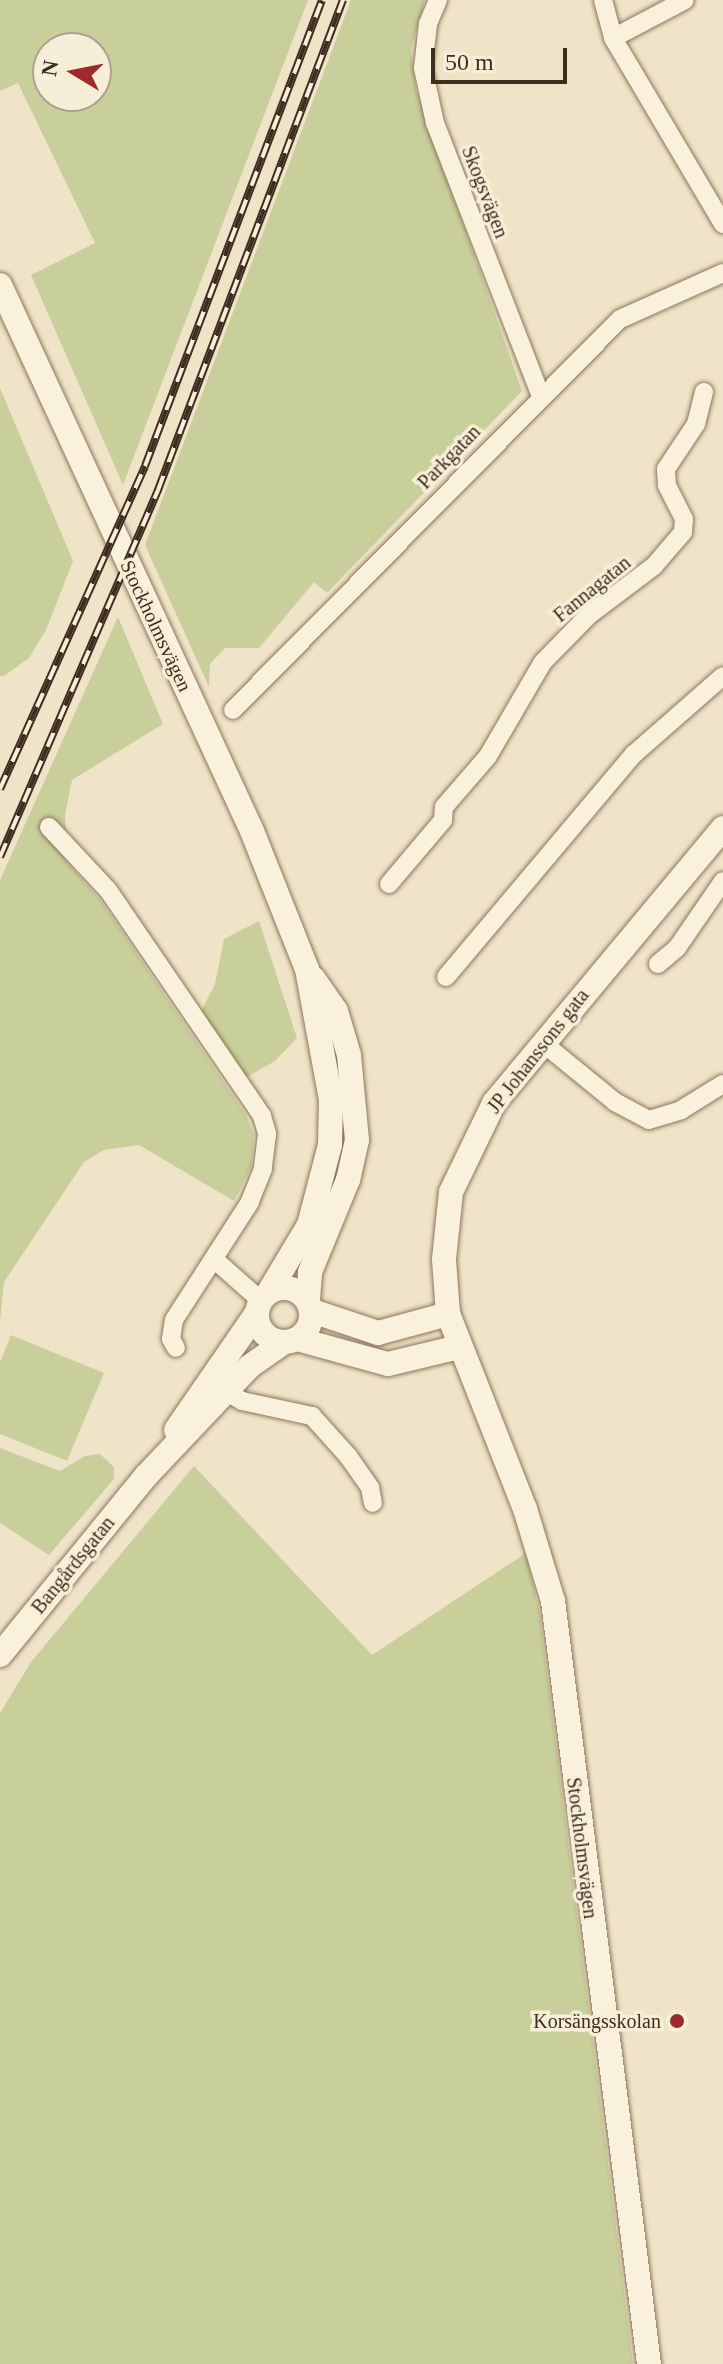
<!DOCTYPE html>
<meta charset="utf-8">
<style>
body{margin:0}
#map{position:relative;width:723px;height:2364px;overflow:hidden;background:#f0e4c8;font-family:"Times New Roman",serif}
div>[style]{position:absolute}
.green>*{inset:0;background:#c9cf9b}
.roads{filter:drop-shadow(0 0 2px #8d765c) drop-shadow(0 0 2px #8d765c)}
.street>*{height:18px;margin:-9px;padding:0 9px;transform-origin:9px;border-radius:9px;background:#faf1dc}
.secondary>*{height:24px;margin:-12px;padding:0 12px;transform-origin:12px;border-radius:12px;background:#faf1dc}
.secondary>.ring{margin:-12px;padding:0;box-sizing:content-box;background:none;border:24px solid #faf1dc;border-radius:50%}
.rail>*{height:8px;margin-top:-4px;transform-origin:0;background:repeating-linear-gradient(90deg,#f7eed8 0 15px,#3d2e20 0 30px);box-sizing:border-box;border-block:2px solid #3d2e20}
.dots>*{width:22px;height:22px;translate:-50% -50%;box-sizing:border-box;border:4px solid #f7eed8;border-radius:50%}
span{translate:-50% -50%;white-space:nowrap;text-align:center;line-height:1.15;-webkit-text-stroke:7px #f7eed8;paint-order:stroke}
.street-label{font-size:20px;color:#3d2e20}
.poi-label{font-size:20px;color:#3d2e20}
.right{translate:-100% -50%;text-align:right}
.north{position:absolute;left:32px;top:32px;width:80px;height:80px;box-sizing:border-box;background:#f7eed8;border:2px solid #ada18e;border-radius:50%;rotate:280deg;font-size:22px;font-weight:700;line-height:32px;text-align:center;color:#3d2e20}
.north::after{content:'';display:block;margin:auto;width:28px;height:36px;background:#9e2a2b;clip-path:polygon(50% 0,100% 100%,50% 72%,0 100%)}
.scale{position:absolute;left:431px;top:48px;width:136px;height:36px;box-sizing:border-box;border:4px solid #3d2e20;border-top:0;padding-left:10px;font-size:24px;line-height:28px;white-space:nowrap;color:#3d2e20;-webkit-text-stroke:6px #f7eed8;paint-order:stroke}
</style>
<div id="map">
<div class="green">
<i style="clip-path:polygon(evenodd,0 0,308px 0,123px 485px,31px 275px,95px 243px,18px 83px,0 91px,0 0,48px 48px,96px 48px,96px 96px,48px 96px,48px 48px)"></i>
<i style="clip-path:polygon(351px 0,425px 0,411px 49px,416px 90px,522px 391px,327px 593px,314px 582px,259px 648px,225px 648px,210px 664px,209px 687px,145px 545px)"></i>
<i style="clip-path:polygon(0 388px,73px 561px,46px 630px,29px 658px,4px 676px,0 676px)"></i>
<i style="clip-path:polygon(118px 617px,163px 724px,72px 780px,65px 815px,67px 862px,101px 901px,246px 1115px,254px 1135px,251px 1168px,234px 1201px,139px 1145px,104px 1150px,84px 1162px,4px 1282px,0 1321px,0 880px)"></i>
<i style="clip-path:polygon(259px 921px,297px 1038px,275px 1061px,245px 1078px,201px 1011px,215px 984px,224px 939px)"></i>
<i style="clip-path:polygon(11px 1335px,104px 1373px,67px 1461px,0 1434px,0 1362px)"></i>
<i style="clip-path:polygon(0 1448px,60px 1471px,85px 1456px,100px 1454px,114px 1467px,114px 1479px,49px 1555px,0 1523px)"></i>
<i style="clip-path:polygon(194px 1466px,372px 1655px,526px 1553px,539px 1609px,633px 2364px,0 2364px,0 1713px,31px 1662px)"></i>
</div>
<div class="roads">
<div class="street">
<i style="left:438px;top:0;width:26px;rotate:113deg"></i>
<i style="left:428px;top:24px;width:44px;rotate:96.5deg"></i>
<i style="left:423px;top:68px;width:56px;rotate:77.7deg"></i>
<i style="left:435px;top:123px;width:291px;rotate:68.8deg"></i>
<i style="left:603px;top:0;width:39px;rotate:75deg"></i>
<i style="left:613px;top:38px;width:216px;rotate:59.4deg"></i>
<i style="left:613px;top:38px;width:81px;rotate:-27.8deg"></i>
<i style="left:233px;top:710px;width:550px;rotate:-45.29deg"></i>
<i style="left:620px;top:319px;width:113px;rotate:-24.1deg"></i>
<i style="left:49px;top:827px;width:86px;rotate:46.9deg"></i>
<i style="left:108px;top:890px;width:273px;rotate:55.7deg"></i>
<i style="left:262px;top:1116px;width:19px;rotate:74deg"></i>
<i style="left:267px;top:1134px;width:35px;rotate:97deg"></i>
<i style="left:263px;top:1169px;width:35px;rotate:112deg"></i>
<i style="left:250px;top:1202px;width:140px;rotate:122.8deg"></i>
<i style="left:174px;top:1320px;width:19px;rotate:99deg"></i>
<i style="left:171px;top:1339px;width:10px;rotate:61deg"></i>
<i style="left:389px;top:884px;width:84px;rotate:-49.8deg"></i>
<i style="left:443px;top:820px;width:13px;rotate:-86deg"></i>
<i style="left:444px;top:807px;width:67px;rotate:-49.2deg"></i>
<i style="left:488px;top:756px;width:109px;rotate:-59.7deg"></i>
<i style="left:543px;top:662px;width:66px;rotate:-45.6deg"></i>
<i style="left:589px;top:615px;width:81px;rotate:-37deg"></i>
<i style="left:654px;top:566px;width:45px;rotate:-49.5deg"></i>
<i style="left:683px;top:532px;width:13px;rotate:-86deg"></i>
<i style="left:684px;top:519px;width:38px;rotate:-117deg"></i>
<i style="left:667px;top:485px;width:16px;rotate:-94deg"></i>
<i style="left:666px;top:469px;width:54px;rotate:-56.3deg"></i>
<i style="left:696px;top:424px;width:33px;rotate:-76deg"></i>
<i style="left:658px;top:964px;width:25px;rotate:-40deg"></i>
<i style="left:677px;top:948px;width:81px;rotate:-55.5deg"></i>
<i style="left:446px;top:977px;width:292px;rotate:-49.9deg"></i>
<i style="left:634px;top:754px;width:118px;rotate:-41.2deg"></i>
<i style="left:543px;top:1043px;width:93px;rotate:39.3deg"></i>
<i style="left:615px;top:1102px;width:38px;rotate:28deg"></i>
<i style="left:649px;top:1120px;width:34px;rotate:-17deg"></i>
<i style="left:681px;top:1110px;width:49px;rotate:-31.8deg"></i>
<i style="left:215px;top:1260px;width:60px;rotate:41.6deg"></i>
<i style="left:226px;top:1392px;width:18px;rotate:29deg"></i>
<i style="left:242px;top:1401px;width:72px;rotate:12.1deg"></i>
<i style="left:312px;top:1416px;width:54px;rotate:48deg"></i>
<i style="left:348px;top:1456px;width:39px;rotate:55deg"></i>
<i style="left:370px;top:1488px;width:15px;rotate:79deg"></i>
</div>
<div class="secondary">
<i style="left:0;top:285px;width:601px;rotate:65.22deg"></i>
<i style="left:252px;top:831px;width:149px;rotate:68.3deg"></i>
<i style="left:307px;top:969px;width:133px;rotate:79.6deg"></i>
<i style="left:331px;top:1100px;width:45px;rotate:91.3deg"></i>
<i style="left:330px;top:1145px;width:83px;rotate:104.7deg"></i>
<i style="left:309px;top:1225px;width:76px;rotate:121deg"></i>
<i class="ring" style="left:257px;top:1288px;width:30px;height:30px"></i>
<i style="left:308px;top:1301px;width:29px;rotate:-86deg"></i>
<i style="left:310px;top:1272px;width:100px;rotate:-67.6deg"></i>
<i style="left:348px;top:1180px;width:41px;rotate:-77.3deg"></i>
<i style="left:357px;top:1140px;width:85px;rotate:-95.4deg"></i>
<i style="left:349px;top:1055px;width:46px;rotate:-106.5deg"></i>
<i style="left:336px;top:1011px;width:40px;rotate:-124.9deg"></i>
<i style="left:312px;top:1311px;width:70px;rotate:18.4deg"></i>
<i style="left:378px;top:1333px;width:73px;rotate:-15.2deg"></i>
<i style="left:297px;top:1339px;width:94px;rotate:15.4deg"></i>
<i style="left:388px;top:1364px;width:73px;rotate:-13.5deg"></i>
<i style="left:176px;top:1430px;width:141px;rotate:-55.4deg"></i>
<i style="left:0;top:1655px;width:231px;rotate:-50.8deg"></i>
<i style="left:146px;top:1476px;width:151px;rotate:-46.6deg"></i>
<i style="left:250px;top:1366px;width:40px;rotate:-34.9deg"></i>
<i style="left:649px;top:2364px;width:769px;rotate:-97.17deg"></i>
<i style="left:553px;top:1601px;width:96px;rotate:-106.9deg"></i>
<i style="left:525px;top:1509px;width:210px;rotate:-111.5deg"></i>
<i style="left:448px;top:1314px;width:55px;rotate:-94.2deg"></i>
<i style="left:444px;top:1259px;width:67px;rotate:-84deg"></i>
<i style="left:451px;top:1192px;width:99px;rotate:-64.2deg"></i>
<i style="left:494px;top:1103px;width:358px;rotate:-50.2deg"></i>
</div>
</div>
<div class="rail">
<i style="left:0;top:789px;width:354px;rotate:-65.8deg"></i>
<i style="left:145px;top:466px;width:498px;rotate:-69.2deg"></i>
<i style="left:0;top:857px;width:400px;rotate:-66.7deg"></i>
<i style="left:158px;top:490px;width:524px;rotate:-69.32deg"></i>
</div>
<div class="dots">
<i style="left:677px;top:2021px;background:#9e2a2b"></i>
</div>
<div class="street-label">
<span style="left:485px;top:192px;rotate:69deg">Skogsvägen</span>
<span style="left:449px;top:457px;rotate:-46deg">Parkgatan</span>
<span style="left:592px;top:589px;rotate:-39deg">Fannagatan</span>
<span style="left:156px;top:626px;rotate:65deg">Stockholmsvägen</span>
<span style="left:538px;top:1051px;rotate:-52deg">JP Johanssons gata</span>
<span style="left:73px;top:1565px;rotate:-51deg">Bangårdsgatan</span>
<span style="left:582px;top:1848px;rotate:83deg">Stockholmsvägen</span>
</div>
<div class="poi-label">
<span class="right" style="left:661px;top:2021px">Korsängsskolan</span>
</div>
<div class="north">N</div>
<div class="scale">50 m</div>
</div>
